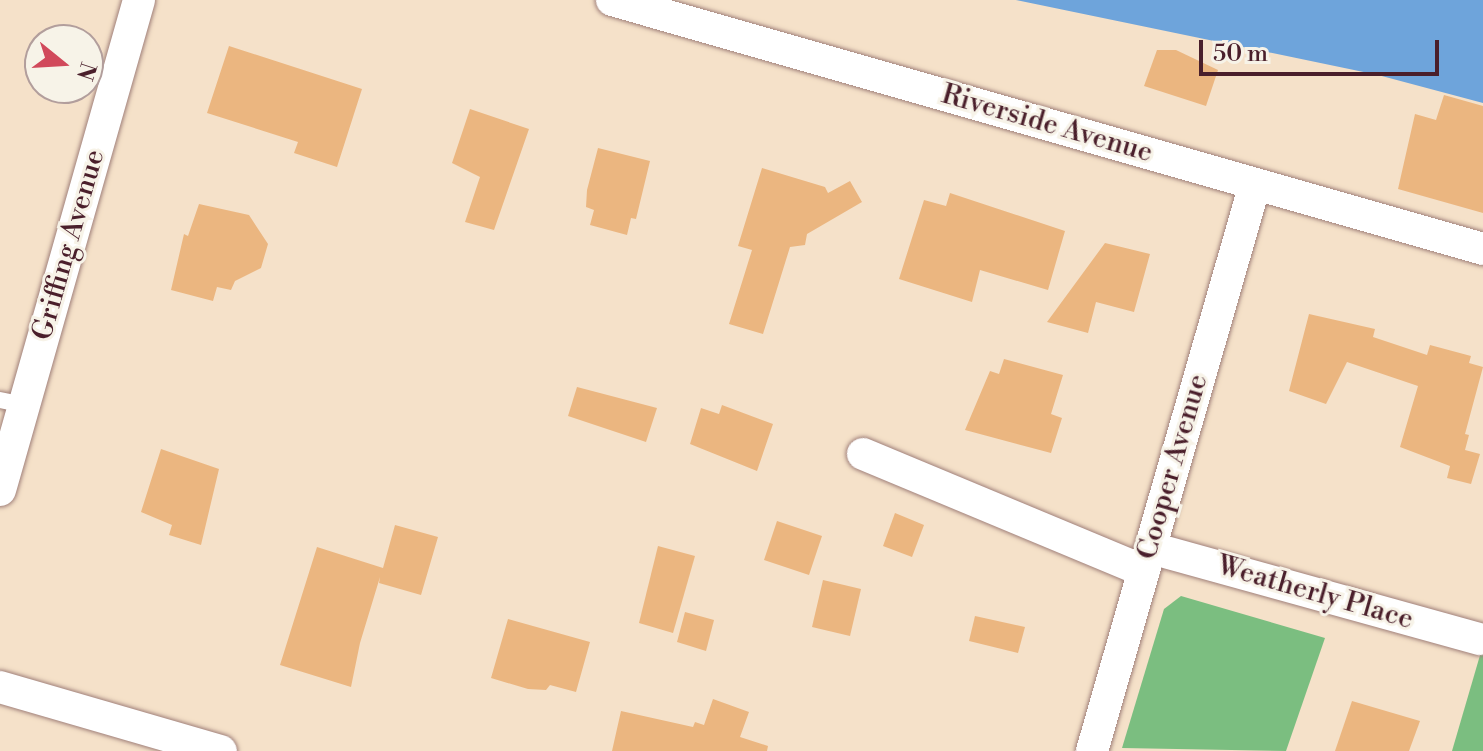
<!DOCTYPE html>
<style>
body{margin:0}
#map{position:relative;width:1483px;height:751px;overflow:hidden;background:#f5e1c9;font-family:"Libre Bodoni",serif}
div>[style]{position:absolute}
.forest>*{inset:0;background:#7bbe80}
.water>*{inset:0;background:#6ea4db}
.building>*{inset:0;background:#ebb680}
.roads{filter:drop-shadow(0 0 2px #a0807a) drop-shadow(0 0 2px #a0807a)}
.lane>*{height:16px;margin:-8px;padding:0 8px;transform-origin:8px;border-radius:8px;background:#fff}
.street>*{height:32px;margin:-16px;padding:0 16px;transform-origin:16px;border-radius:16px;background:#fff}
span{translate:-50% -50%;white-space:nowrap;text-align:center;line-height:1.15;-webkit-text-stroke:6px #f7f3e8;paint-order:stroke}
.street-label{font-size:28px;color:#4a1f2b}
.north{position:absolute;left:24px;top:24px;width:80px;height:80px;box-sizing:border-box;background:#f7f3e8;border:2px solid #b29e9c;border-radius:50%;rotate:108deg;font-size:22px;font-weight:700;line-height:32px;text-align:center;color:#4a1f2b}
.north::after{content:'';display:block;margin:auto;width:28px;height:36px;background:#d1495b;clip-path:polygon(50% 0,100% 100%,50% 72%,0 100%)}
.scale{position:absolute;left:1199px;top:40px;width:240px;height:36px;box-sizing:border-box;border:4px solid #4a1f2b;border-top:0;padding-left:10px;font-size:24px;line-height:28px;white-space:nowrap;color:#4a1f2b;-webkit-text-stroke:6px #f7f3e8;paint-order:stroke}
</style>
<div id="map">
<div class="forest">
<i style="clip-path:polygon(1181px 596px,1325px 638px,1286px 751px,1122px 748px,1164px 609px)"></i>
<i style="clip-path:polygon(1483px 645px,1483px 751px,1452px 751px)"></i>
</div>
<div class="water">
<i style="clip-path:polygon(1016px 0,1483px 0,1483px 103px,1378px 75px)"></i>
</div>
<div class="building">
<i style="clip-path:polygon(229px 46px,362px 89px,337px 167px,294px 153px,298px 142px,207px 113px)"></i>
<i style="clip-path:polygon(1157px 50px,1176px 50px,1218px 70px,1206px 106px,1144px 86px)"></i>
<i style="clip-path:polygon(1444px 95px,1483px 106px,1483px 213px,1398px 189px,1415px 114px,1436px 120px)"></i>
<i style="clip-path:polygon(470px 109px,529px 129px,494px 230px,465px 222px,480px 177px,452px 163px)"></i>
<i style="clip-path:polygon(598px 148px,650px 161px,636px 219px,631px 218px,627px 235px,590px 225px,594px 210px,586px 207px,587px 190px)"></i>
<i style="clip-path:polygon(762px 168px,825px 187px,828px 193px,850px 181px,862px 202px,807px 234px,805px 245px,790px 247px,763px 334px,729px 324px,752px 250px,738px 246px)"></i>
<i style="clip-path:polygon(950px 193px,1065px 231px,1048px 290px,980px 270px,972px 302px,899px 279px,924px 200px,946px 206px)"></i>
<i style="clip-path:polygon(199px 204px,249px 215px,268px 244px,261px 268px,235px 281px,231px 290px,217px 287px,213px 301px,171px 290px,184px 234px,188px 236px)"></i>
<i style="clip-path:polygon(1105px 243px,1150px 254px,1134px 312px,1096px 302px,1088px 333px,1047px 322px)"></i>
<i style="clip-path:polygon(1309px 314px,1375px 329px,1373px 337px,1427px 355px,1430px 345px,1471px 356px,1469px 363px,1483px 367px,1465px 434px,1469px 435px,1465px 450px,1480px 454px,1471px 484px,1447px 478px,1450px 466px,1400px 447px,1418px 386px,1347px 362px,1326px 404px,1289px 391px)"></i>
<i style="clip-path:polygon(1004px 359px,1063px 375px,1051px 414px,1062px 418px,1051px 453px,965px 430px,990px 371px,999px 374px)"></i>
<i style="clip-path:polygon(577px 387px,657px 408px,646px 442px,568px 416px)"></i>
<i style="clip-path:polygon(722px 405px,773px 424px,757px 471px,690px 444px,701px 408px,719px 414px)"></i>
<i style="clip-path:polygon(161px 449px,219px 469px,201px 545px,169px 535px,172px 525px,141px 512px)"></i>
<i style="clip-path:polygon(895px 513px,924px 525px,912px 557px,883px 546px)"></i>
<i style="clip-path:polygon(777px 521px,822px 536px,809px 575px,764px 560px)"></i>
<i style="clip-path:polygon(395px 525px,438px 537px,421px 595px,379px 583px,380px 577px,360px 643px,351px 687px,280px 665px,317px 547px,383px 568px)"></i>
<i style="clip-path:polygon(658px 546px,695px 556px,673px 633px,639px 623px)"></i>
<i style="clip-path:polygon(823px 580px,861px 589px,850px 636px,812px 627px)"></i>
<i style="clip-path:polygon(685px 612px,714px 620px,706px 651px,677px 642px)"></i>
<i style="clip-path:polygon(975px 616px,1025px 627px,1018px 653px,969px 641px)"></i>
<i style="clip-path:polygon(508px 619px,590px 642px,576px 692px,550px 685px,546px 690px,528px 689px,491px 678px)"></i>
<i style="clip-path:polygon(713px 699px,749px 712px,740px 737px,768px 746px,767px 751px,612px 751px,621px 711px,693px 727px,695px 722px,704px 725px)"></i>
<i style="clip-path:polygon(1352px 701px,1420px 721px,1409px 751px,1335px 751px)"></i>
</div>
<div class="roads">
<div class="lane">
<i style="left:0;top:400px;width:25px;rotate:12deg"></i>
</div>
<div class="street">
<i style="left:612px;top:0;width:906px;rotate:15.95deg"></i>
<i style="left:863px;top:454px;width:304px;rotate:22.6deg"></i>
<i style="left:0;top:490px;width:509px;rotate:-74.16deg"></i>
<i style="left:1151px;top:548px;width:341px;rotate:15.5deg"></i>
<i style="left:0;top:687px;width:230px;rotate:16.2deg"></i>
<i style="left:1092px;top:751px;width:590px;rotate:-73.96deg"></i>
</div>
</div>
<div class="street-label">
<span style="left:1047px;top:124px;rotate:16deg">Riverside Avenue</span>
<span style="left:69px;top:245px;rotate:-74deg">Griffing Avenue</span>
<span style="left:1173px;top:467px;rotate:-74deg">Cooper Avenue</span>
<span style="left:1315px;top:593px;rotate:16deg">Weatherly Place</span>
</div>
<div class="north">N</div>
<div class="scale">50 m</div>
</div>
